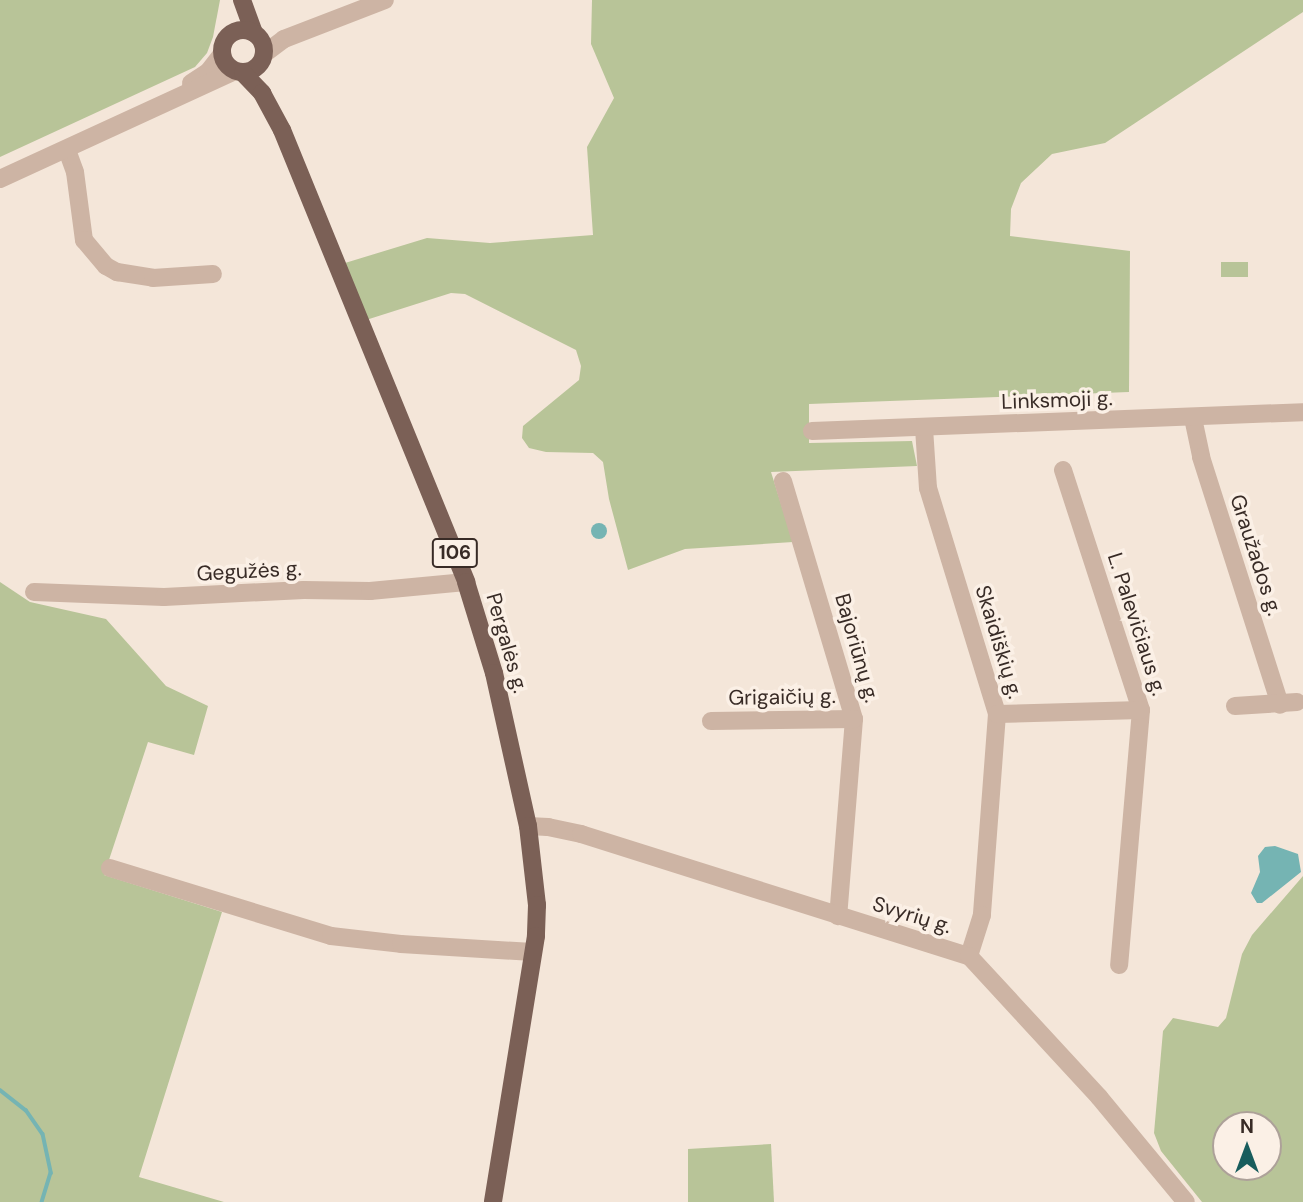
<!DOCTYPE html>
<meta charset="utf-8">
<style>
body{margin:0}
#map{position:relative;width:1303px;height:1202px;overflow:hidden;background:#f4e6d9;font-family:"DM Sans",sans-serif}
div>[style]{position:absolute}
.green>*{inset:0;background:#b8c498}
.water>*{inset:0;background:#75b4b3}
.round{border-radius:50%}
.stream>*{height:3.5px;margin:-1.75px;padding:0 1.75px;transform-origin:1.75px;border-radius:1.75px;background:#75b4b3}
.minor>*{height:18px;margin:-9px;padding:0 9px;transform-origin:9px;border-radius:9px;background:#cdb4a4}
.major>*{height:18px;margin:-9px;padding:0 9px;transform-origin:9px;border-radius:9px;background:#7b6056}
.major>.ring{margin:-9px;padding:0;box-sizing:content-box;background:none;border:18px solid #7b6056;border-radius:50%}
span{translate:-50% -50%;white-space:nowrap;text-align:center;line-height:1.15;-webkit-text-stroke:7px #fbf0e6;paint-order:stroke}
.shield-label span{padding:2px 5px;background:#fbf0e6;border:2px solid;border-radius:5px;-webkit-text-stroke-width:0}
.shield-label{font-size:19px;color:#382b26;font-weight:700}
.street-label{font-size:21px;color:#382b26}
.north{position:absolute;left:1212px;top:1111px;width:70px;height:70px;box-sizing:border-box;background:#fbf0e6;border:2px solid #ada199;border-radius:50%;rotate:0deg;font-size:19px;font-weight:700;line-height:28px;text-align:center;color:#382b26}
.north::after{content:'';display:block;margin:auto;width:24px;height:32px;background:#185d5d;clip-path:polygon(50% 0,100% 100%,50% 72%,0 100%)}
</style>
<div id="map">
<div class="green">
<i style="clip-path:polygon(0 0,220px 0,213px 37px,207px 53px,195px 67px,0 157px)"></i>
<i style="clip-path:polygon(592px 0,1303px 0,1303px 12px,1105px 143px,1052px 154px,1021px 183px,1011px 209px,1010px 236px,1130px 251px,1129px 392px,809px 404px,809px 443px,912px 441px,917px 466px,771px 472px,793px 542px,685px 549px,628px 570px,609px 499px,603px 462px,593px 453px,546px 452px,529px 448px,522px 438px,523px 426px,579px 380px,581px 366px,576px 350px,465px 294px,451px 293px,366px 320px,345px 263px,427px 238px,490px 243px,593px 235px,587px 147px,614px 98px,591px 44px)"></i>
<i style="clip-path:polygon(1221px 262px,1248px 262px,1248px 277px,1221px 277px)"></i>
<i style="clip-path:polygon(0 582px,30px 602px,106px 619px,166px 686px,208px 706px,194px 755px,148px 742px,104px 875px,222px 912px,139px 1177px,224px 1202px,0 1202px)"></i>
<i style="clip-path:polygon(evenodd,1303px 876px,1303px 1202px,1202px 1202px,1161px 1151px,1154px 1133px,1163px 1031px,1173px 1018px,1218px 1027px,1226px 1018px,1242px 954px,1252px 935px,1303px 876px,1226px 1125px,1268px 1125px,1268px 1167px,1226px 1167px,1226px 1125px)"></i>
<i style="clip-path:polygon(771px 1144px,774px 1202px,688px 1202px,688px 1149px)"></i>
</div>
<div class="water">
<i class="round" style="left:591px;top:523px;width:16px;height:16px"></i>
<i style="clip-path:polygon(1275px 846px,1298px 854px,1301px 872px,1262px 903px,1257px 903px,1251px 893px,1260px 872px,1258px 856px,1265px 847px)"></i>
</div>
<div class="stream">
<i style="left:0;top:1090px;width:33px;rotate:38deg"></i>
<i style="left:26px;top:1110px;width:29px;rotate:55deg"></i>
<i style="left:43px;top:1134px;width:40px;rotate:78deg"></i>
<i style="left:51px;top:1173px;width:30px;rotate:107deg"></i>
</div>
<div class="minor">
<i style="left:264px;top:54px;width:25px;rotate:-37deg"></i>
<i style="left:284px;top:39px;width:108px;rotate:-21.1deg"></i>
<i style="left:191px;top:83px;width:20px;rotate:-33deg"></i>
<i style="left:208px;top:72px;width:23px;rotate:-52deg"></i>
<i style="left:67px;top:150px;width:23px;rotate:70deg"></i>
<i style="left:75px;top:172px;width:69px;rotate:82.5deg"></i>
<i style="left:84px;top:240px;width:34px;rotate:50deg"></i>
<i style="left:106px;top:266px;width:13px;rotate:29deg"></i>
<i style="left:117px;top:272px;width:36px;rotate:9deg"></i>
<i style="left:153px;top:278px;width:60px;rotate:-3.8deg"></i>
<i style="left:0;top:179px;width:259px;rotate:-24.7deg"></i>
<i style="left:1193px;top:418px;width:40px;rotate:78deg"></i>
<i style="left:1201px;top:457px;width:260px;rotate:72.3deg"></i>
<i style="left:924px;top:428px;width:60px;rotate:86.2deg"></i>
<i style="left:928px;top:488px;width:236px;rotate:73deg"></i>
<i style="left:997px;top:714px;width:202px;rotate:94.3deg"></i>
<i style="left:982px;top:915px;width:43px;rotate:107.6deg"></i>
<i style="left:812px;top:431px;width:491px;rotate:-2.2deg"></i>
<i style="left:1063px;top:470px;width:252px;rotate:72deg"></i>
<i style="left:1141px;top:710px;width:256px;rotate:94.9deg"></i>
<i style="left:783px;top:481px;width:248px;rotate:73.4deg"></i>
<i style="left:854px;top:719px;width:198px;rotate:94.6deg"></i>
<i style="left:34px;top:592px;width:130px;rotate:2.2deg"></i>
<i style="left:164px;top:597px;width:140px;rotate:-2.9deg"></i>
<i style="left:304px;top:590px;width:66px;rotate:0.9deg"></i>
<i style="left:370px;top:591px;width:96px;rotate:-5.4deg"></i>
<i style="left:1235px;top:706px;width:62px;rotate:-3.7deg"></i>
<i style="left:997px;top:714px;width:144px;rotate:-1.6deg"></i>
<i style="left:711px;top:721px;width:143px;rotate:-0.8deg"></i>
<i style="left:528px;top:826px;width:20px;rotate:3deg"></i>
<i style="left:548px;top:827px;width:34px;rotate:12deg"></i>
<i style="left:581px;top:834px;width:407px;rotate:17.5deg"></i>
<i style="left:969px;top:956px;width:192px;rotate:47.3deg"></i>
<i style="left:1099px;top:1097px;width:136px;rotate:50.4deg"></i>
<i style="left:110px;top:868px;width:231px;rotate:17.1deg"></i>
<i style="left:331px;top:936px;width:70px;rotate:6.5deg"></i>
<i style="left:401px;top:944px;width:132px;rotate:3.5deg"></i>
</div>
<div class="major">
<i style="left:242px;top:0;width:35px;rotate:70deg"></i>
<i class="ring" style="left:222px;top:30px;width:24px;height:24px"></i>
<i style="left:243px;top:73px;width:28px;rotate:46deg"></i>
<i style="left:262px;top:93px;width:42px;rotate:61.6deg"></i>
<i style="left:282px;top:130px;width:488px;rotate:67.8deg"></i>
<i style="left:466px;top:582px;width:95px;rotate:72.9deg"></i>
<i style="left:494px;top:673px;width:157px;rotate:77.5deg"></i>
<i style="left:528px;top:826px;width:80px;rotate:83.5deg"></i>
<i style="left:537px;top:905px;width:31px;rotate:92deg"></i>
<i style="left:536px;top:936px;width:269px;rotate:99.2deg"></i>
</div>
<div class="shield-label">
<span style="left:455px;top:553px">106</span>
</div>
<div class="street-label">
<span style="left:1057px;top:400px;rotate:-2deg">Linksmoji g.</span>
<span style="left:1256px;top:555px;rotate:72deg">Graužados g.</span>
<span style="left:249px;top:571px;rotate:-3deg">Gegužės g.</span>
<span style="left:1137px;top:624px;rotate:72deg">L. Palevičiaus g.</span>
<span style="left:999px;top:642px;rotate:73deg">Skaidiškių g.</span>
<span style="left:507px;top:643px;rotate:74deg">Pergalės g.</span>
<span style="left:857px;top:648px;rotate:74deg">Bajoriūnų g.</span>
<span style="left:782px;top:697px;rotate:-1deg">Grigaičių g.</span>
<span style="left:912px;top:915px;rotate:17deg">Svyrių g.</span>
</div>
<div class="north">N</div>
</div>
